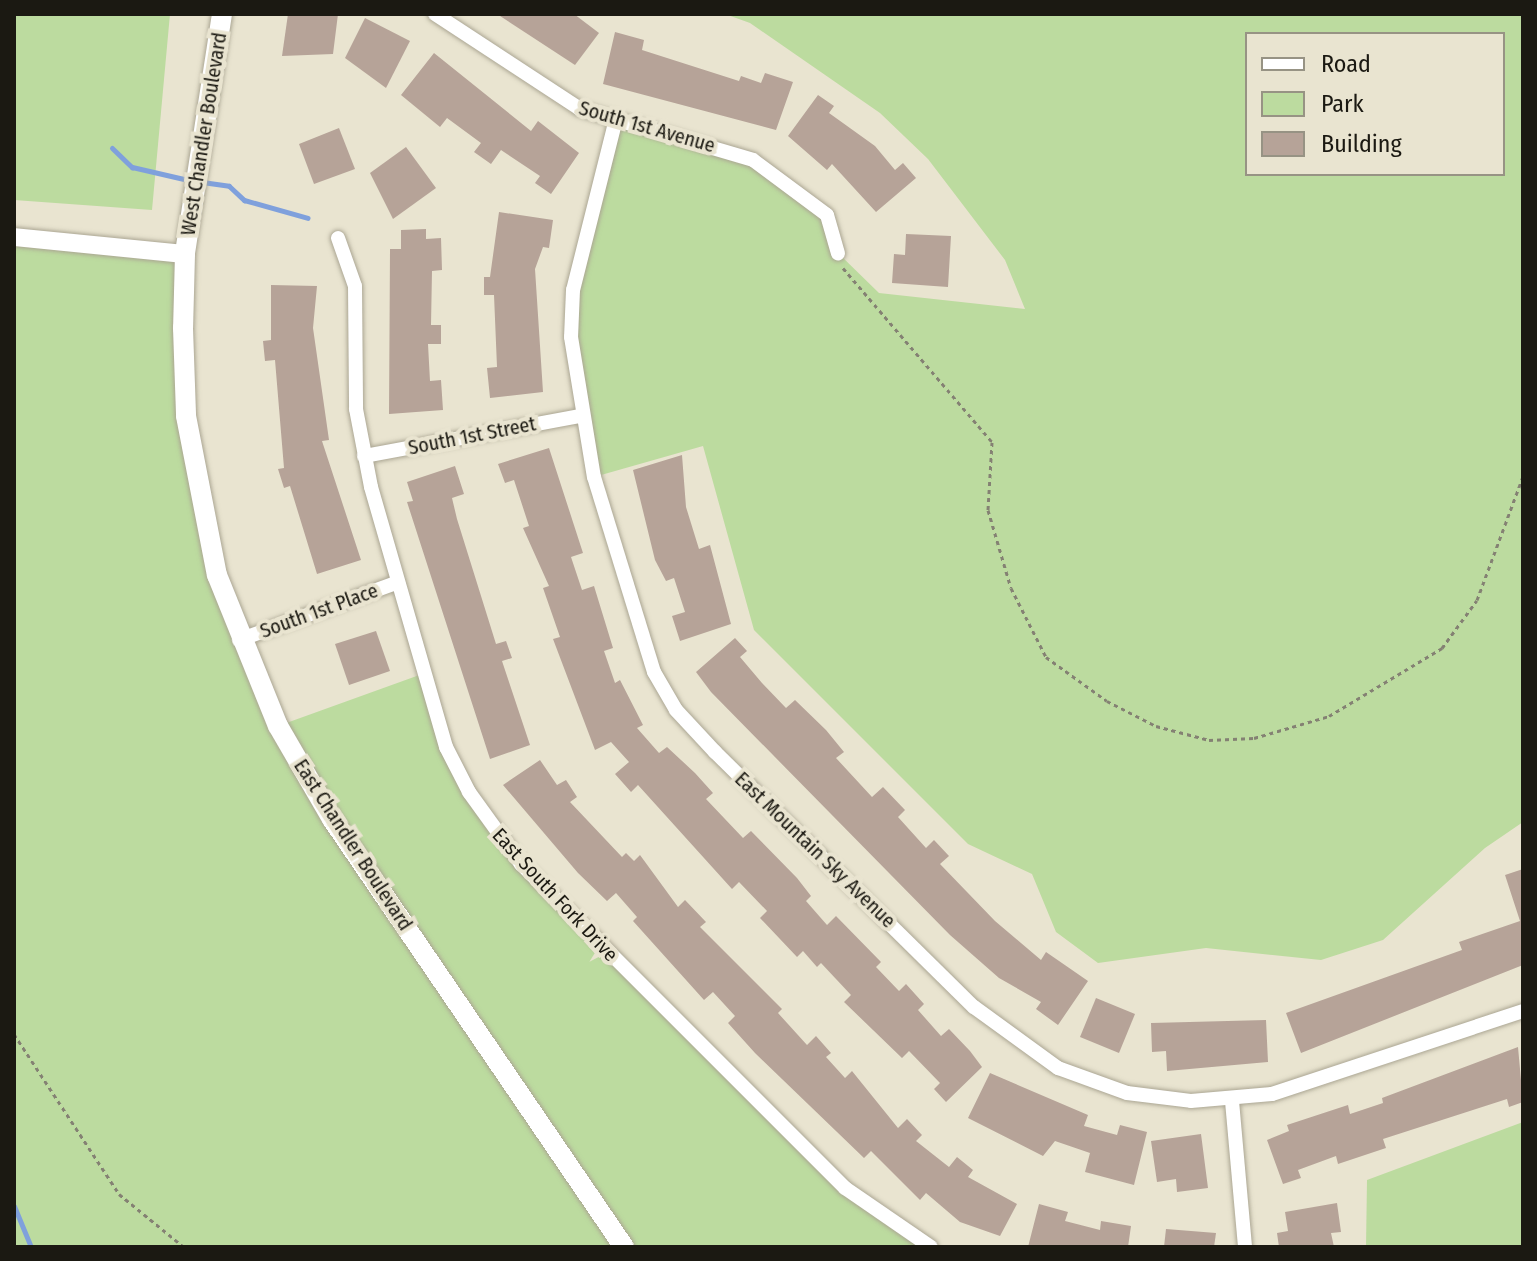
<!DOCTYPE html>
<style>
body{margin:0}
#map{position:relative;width:1537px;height:1261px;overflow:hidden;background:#e9e4d0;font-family:"Fira Sans Condensed",sans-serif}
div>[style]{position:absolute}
.green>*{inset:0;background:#bcdb9f}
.stream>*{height:5px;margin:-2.5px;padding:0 2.5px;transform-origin:2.5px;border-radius:2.5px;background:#7fa0dc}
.building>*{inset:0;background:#b6a398}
.path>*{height:3px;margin-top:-1.5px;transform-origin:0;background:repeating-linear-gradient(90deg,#848173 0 4px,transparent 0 8px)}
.roads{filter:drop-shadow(0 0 2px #aba693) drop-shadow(0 0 2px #aba693)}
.minor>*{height:14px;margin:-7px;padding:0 7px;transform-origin:7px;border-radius:7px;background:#fff}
.tertiary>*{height:18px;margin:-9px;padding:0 9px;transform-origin:9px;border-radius:9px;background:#fff}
.secondary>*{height:20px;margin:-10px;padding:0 10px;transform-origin:10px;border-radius:10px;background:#fff}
span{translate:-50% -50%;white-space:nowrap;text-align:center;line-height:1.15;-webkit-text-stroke:8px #e9e4d0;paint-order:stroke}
.street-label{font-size:20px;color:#1b1912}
.frame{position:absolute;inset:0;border:16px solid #1b1912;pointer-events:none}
.legend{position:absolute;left:1245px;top:32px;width:260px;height:144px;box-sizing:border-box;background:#e9e4d0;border:2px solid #979384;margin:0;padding:10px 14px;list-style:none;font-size:24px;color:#1b1912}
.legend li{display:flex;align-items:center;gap:16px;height:40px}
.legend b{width:40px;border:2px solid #979384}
</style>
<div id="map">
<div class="green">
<i style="clip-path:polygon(14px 14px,170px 14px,152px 210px,14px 200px)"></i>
<i style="clip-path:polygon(evenodd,725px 14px,1523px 14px,1523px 822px,1485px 848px,1383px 940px,1321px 960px,1206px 948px,1098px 963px,1056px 932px,1032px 874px,968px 844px,754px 630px,703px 446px,594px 477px,580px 416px,573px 290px,616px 119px,753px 160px,827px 215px,838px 253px,879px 293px,1025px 309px,1005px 260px,928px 159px,880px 113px,750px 23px,725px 14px,1247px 34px,1503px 34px,1503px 174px,1247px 174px,1247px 34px)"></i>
<i style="clip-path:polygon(14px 237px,185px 254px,199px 504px,278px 726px,425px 673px,446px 747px,492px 829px,845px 1188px,931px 1247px,14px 1247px)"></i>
<i style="clip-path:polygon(1523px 1122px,1523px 1247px,1366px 1247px,1367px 1180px)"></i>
</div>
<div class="stream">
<i style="left:112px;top:148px;width:28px;rotate:44deg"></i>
<i style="left:132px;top:167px;width:62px;rotate:13.1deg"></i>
<i style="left:202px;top:182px;width:27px;rotate:8deg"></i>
<i style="left:229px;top:186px;width:21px;rotate:43deg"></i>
<i style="left:244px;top:200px;width:66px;rotate:15.7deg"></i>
<i style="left:14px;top:1206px;width:44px;rotate:67.5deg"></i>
</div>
<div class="building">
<i style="clip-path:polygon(288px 14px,338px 14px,333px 54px,282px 56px)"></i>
<i style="clip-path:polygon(497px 14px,574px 14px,599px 33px,575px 65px)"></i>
<i style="clip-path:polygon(365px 18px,410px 41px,386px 88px,345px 58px)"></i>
<i style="clip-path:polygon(615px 32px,644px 40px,642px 50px,739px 81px,741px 76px,761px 83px,765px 73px,793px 82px,776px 130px,603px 84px)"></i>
<i style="clip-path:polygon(434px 53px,531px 131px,538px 121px,579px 153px,551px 194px,535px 183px,540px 176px,501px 150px,491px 164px,474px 152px,481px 143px,447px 118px,440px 127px,401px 95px)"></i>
<i style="clip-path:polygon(818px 95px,834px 106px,829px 113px,875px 146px,895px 170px,903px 163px,916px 178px,876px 212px,832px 164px,827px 170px,788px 136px)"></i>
<i style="clip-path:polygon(339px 128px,355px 169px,314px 184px,299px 144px)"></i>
<i style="clip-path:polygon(406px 147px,436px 188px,393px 219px,370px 173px)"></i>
<i style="clip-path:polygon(499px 212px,553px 220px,549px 248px,543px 247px,535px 269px,543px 392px,490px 398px,487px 368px,497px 367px,494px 295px,484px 295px,484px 277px,490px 277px)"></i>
<i style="clip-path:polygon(426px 229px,426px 239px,441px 238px,442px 270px,432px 271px,431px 325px,441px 325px,441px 344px,428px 344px,430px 381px,441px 380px,443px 410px,389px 414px,390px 249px,401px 249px,401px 230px)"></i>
<i style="clip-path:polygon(906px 234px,951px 236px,948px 287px,892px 283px,894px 254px,905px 255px)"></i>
<i style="clip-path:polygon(271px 285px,317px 286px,313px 328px,329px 440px,322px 441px,361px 560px,317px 574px,290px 486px,284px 488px,278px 469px,284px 468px,275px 360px,265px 361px,263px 341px,271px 340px)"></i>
<i style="clip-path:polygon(549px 448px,583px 553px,571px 557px,582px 590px,594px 586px,613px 648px,604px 651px,615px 683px,620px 680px,643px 725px,637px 728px,659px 753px,667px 747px,695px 773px,713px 793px,706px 799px,743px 838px,751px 831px,797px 878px,811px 896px,806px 901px,827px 925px,836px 916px,881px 962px,876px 967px,899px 991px,906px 984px,924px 1004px,918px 1010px,941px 1036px,949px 1029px,970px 1051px,982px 1067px,946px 1102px,934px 1089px,940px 1083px,909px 1051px,902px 1058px,844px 1002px,851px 995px,821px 963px,817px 967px,803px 951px,797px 957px,760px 918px,767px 911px,739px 882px,732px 889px,638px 785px,631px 792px,615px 774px,629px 762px,611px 742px,595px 750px,553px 639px,560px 637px,543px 588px,549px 586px,523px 528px,529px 526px,514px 480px,505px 483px,498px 464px)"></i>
<i style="clip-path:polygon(682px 455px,686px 507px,699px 549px,710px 545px,731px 624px,680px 641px,672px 616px,685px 612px,674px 578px,666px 581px,655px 560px,633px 470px)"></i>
<i style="clip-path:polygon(455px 466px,464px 494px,452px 498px,457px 519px,496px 644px,506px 641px,512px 658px,502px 661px,530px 745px,490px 759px,407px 502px,413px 501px,407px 482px)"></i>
<i style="clip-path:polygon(376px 631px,390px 671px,349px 685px,335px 644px)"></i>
<i style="clip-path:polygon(735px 638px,747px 651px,740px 657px,762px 683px,786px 708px,795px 700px,826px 730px,844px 752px,836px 758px,872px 797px,883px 787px,905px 810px,898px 817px,926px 848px,934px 840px,949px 856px,940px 864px,995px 921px,1041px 960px,1046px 952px,1088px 981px,1058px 1025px,1036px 1009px,1041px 1002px,999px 978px,950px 935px,711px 692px,696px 672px)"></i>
<i style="clip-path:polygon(540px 760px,557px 785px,566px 780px,577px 797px,570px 802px,622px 857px,626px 853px,634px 861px,640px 855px,678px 907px,685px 900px,706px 922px,700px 927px,782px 1009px,778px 1013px,807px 1045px,816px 1036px,831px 1053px,826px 1057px,845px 1078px,852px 1071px,898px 1128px,907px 1119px,922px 1135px,916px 1141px,949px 1167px,957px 1157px,973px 1170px,968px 1177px,1017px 1204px,1000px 1236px,960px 1222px,926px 1193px,920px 1200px,871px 1151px,864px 1158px,755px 1053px,728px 1023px,735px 1016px,713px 992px,704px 1000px,633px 921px,637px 917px,616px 893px,607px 901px,578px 873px,503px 785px)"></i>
<i style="clip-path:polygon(1523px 869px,1523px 965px,1301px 1053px,1286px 1013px,1462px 950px,1459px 942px,1520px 921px,1505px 875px)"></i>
<i style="clip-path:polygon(1096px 998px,1135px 1014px,1119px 1053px,1080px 1037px)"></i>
<i style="clip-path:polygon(1266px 1020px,1268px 1062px,1167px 1071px,1166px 1051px,1152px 1052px,1151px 1023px)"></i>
<i style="clip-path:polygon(1518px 1047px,1523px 1102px,1509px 1107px,1507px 1099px,1383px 1139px,1386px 1148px,1338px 1164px,1336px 1156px,1298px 1170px,1301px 1178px,1283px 1184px,1267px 1140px,1289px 1131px,1287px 1125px,1348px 1105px,1350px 1114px,1383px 1103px,1382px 1098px)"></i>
<i style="clip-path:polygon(990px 1073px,1088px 1115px,1084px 1126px,1117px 1135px,1120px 1125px,1147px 1132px,1134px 1185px,1085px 1172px,1090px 1153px,1055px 1141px,1043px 1156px,968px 1118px)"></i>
<i style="clip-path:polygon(1201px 1134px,1208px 1188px,1177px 1192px,1176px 1179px,1157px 1182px,1151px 1141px)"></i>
<i style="clip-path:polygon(1337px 1203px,1341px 1232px,1331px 1233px,1334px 1247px,1279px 1247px,1277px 1233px,1288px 1231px,1285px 1212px)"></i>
<i style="clip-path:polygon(1039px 1204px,1068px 1212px,1065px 1221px,1100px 1230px,1101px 1221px,1131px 1226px,1128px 1247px,1028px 1247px)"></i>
<i style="clip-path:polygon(1166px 1229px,1216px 1233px,1214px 1247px,1164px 1247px)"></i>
</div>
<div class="path">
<i style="left:843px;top:268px;width:229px;rotate:49.4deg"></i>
<i style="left:992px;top:442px;width:68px;rotate:93.4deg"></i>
<i style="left:988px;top:510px;width:81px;rotate:73.6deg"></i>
<i style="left:1011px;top:588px;width:77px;rotate:63.1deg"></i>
<i style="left:1046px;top:657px;width:75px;rotate:35.8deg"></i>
<i style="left:1107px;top:701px;width:55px;rotate:27deg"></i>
<i style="left:1156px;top:726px;width:55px;rotate:14.8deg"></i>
<i style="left:1209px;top:740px;width:45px;rotate:-2.5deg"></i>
<i style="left:1254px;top:738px;width:78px;rotate:-16.3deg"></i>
<i style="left:1329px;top:716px;width:132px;rotate:-31deg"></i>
<i style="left:1442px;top:648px;width:59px;rotate:-53.9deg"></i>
<i style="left:1477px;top:600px;width:132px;rotate:-69.6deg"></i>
<i style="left:14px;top:1034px;width:191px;rotate:56.7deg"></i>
<i style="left:119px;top:1194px;width:84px;rotate:39.2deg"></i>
</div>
<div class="roads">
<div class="minor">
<i style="left:435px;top:14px;width:173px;rotate:33.2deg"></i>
<i style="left:580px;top:109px;width:180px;rotate:16.4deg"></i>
<i style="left:753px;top:160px;width:92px;rotate:36.6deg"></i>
<i style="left:827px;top:215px;width:40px;rotate:74deg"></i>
<i style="left:616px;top:119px;width:176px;rotate:104.1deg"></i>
<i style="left:573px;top:290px;width:47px;rotate:92.4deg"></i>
<i style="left:571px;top:337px;width:142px;rotate:80.7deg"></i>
<i style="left:594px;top:477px;width:204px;rotate:72.9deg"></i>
<i style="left:654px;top:672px;width:44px;rotate:59.9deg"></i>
<i style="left:676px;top:710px;width:57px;rotate:47.1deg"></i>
<i style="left:715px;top:752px;width:363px;rotate:44.6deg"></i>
<i style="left:974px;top:1007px;width:104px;rotate:36deg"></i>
<i style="left:1058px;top:1068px;width:73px;rotate:19.9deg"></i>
<i style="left:1127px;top:1093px;width:64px;rotate:7.1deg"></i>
<i style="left:1191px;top:1101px;width:81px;rotate:-4.9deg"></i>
<i style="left:1272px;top:1094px;width:264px;rotate:-18.3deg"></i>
<i style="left:338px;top:238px;width:51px;rotate:70.5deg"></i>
<i style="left:355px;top:286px;width:123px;rotate:89.5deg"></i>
<i style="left:356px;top:409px;width:79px;rotate:79.1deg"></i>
<i style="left:371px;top:487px;width:271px;rotate:73.9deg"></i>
<i style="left:446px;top:747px;width:51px;rotate:62.9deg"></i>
<i style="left:469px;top:792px;width:89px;rotate:54.2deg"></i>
<i style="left:521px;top:864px;width:458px;rotate:45deg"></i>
<i style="left:845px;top:1188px;width:104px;rotate:34.5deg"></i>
<i style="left:364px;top:456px;width:220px;rotate:-10.5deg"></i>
<i style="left:239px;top:640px;width:169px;rotate:-20deg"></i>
<i style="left:1232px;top:1101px;width:147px;rotate:84.9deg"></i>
</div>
<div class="tertiary">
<i style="left:14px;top:237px;width:172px;rotate:5.7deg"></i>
</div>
<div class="secondary">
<i style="left:222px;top:14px;width:243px;rotate:98.8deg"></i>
<i style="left:185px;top:254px;width:74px;rotate:91.5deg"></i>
<i style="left:183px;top:328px;width:88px;rotate:88deg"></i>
<i style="left:186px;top:416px;width:162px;rotate:79deg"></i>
<i style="left:217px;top:575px;width:163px;rotate:68deg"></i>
<i style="left:278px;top:726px;width:108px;rotate:59.9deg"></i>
<i style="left:332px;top:819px;width:518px;rotate:55.7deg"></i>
</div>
</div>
<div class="street-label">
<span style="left:647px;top:127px;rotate:16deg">South 1st Avenue</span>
<span style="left:204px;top:134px;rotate:-81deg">West Chandler Boulevard</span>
<span style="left:472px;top:436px;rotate:-11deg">South 1st Street</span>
<span style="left:319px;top:611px;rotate:-20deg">South 1st Place</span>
<span style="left:353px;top:845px;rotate:57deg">East Chandler Boulevard</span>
<span style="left:815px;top:850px;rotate:44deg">East Mountain Sky Avenue</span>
<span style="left:555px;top:895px;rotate:47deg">East South Fork Drive</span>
</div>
<div class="frame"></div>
<ul class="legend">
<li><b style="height:10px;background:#fff"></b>Road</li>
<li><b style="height:22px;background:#bcdb9f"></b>Park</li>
<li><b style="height:22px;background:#b6a398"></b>Building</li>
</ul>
</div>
